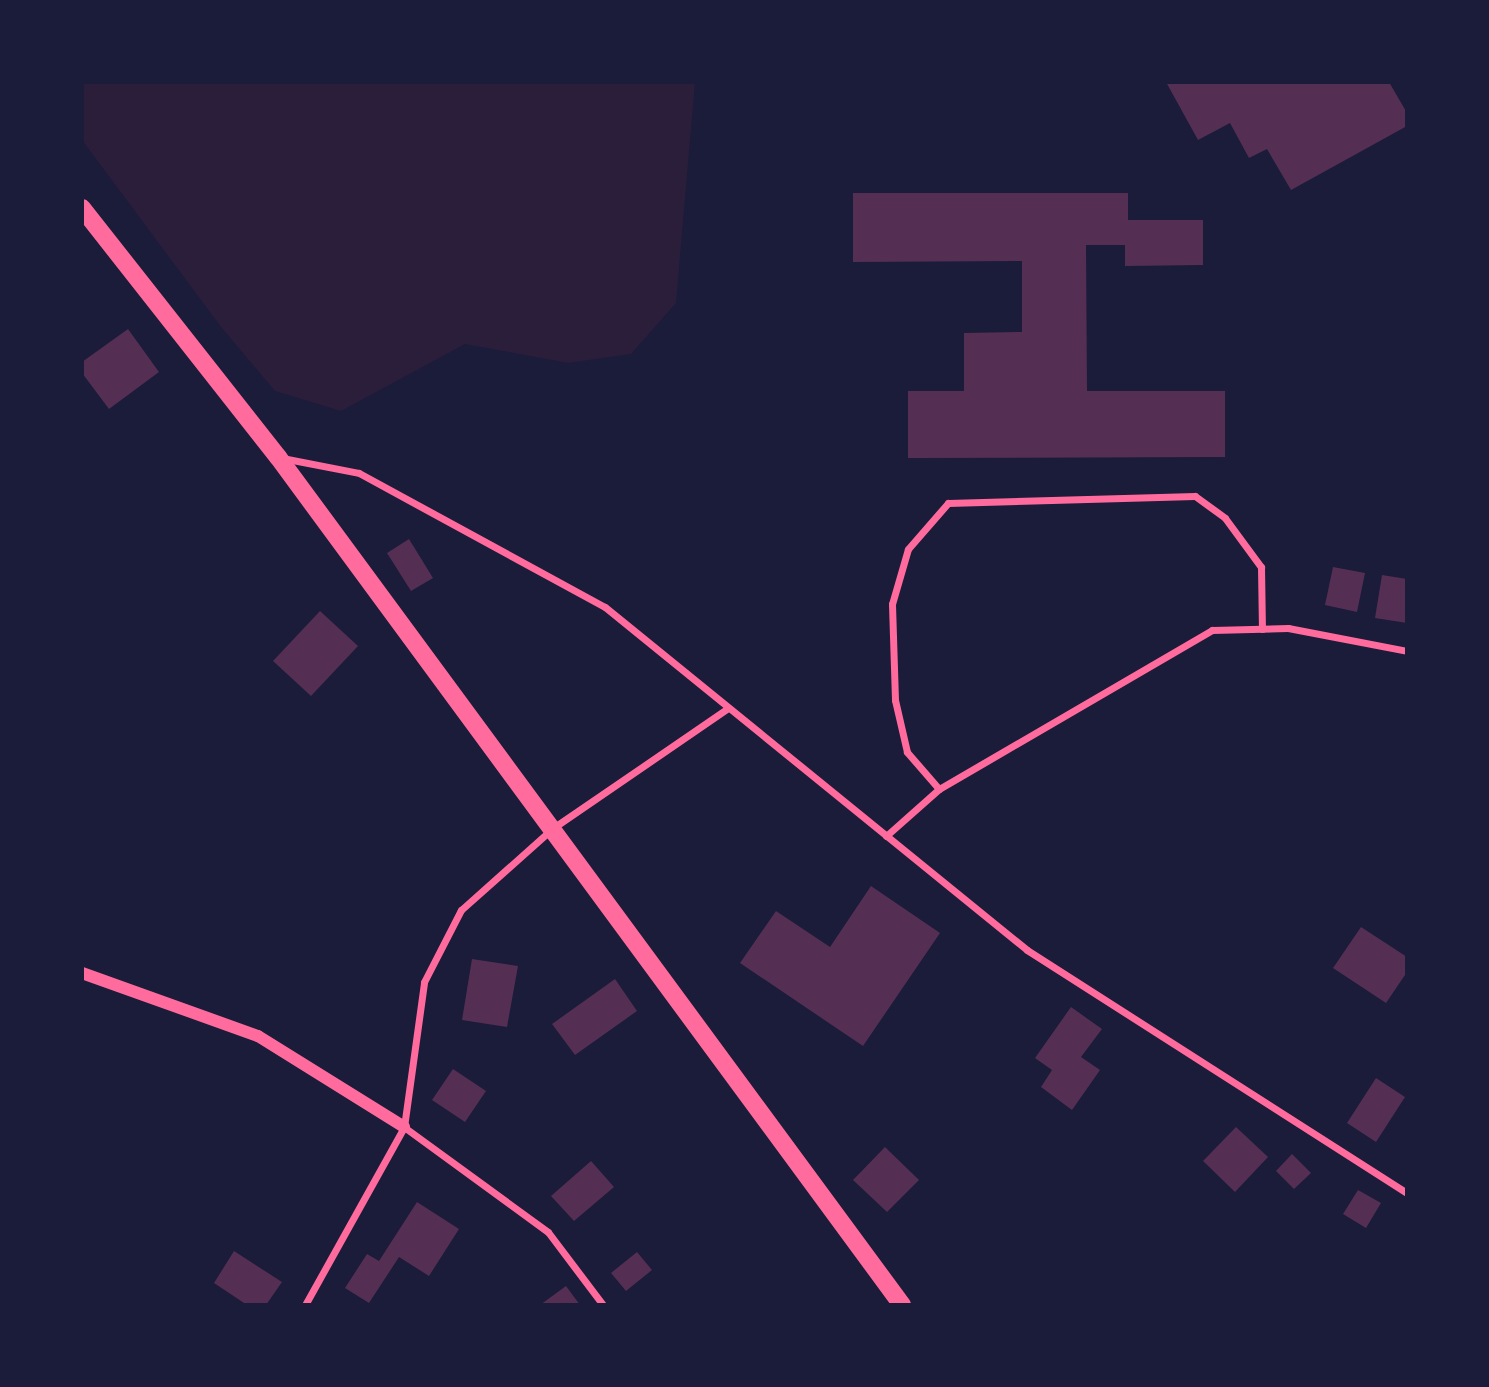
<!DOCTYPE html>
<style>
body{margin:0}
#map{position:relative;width:1489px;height:1387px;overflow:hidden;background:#1b1b3a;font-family:Manrope,sans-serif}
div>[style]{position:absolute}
.green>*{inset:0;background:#2a1e3b}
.building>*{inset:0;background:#542f53}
.minor>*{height:7px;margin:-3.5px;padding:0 3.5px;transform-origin:3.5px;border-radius:3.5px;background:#ff6b9d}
.tertiary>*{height:12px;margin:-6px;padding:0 6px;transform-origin:6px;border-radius:6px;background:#ff6b9d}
.primary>*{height:18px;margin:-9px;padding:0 9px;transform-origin:9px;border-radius:9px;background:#ff6b9d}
span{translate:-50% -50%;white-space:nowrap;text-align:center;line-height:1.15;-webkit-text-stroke:7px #1b1b3a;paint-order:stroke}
.frame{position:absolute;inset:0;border:84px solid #1b1b3a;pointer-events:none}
</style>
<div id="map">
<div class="green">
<i style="clip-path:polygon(82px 82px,695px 82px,676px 303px,631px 354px,568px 363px,465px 344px,341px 411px,275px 391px,221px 327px,82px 140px)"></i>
</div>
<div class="building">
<i style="clip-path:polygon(1166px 82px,1389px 82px,1407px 113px,1407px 126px,1291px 190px,1267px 149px,1249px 158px,1230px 123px,1198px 140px)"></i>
<i style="clip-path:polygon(853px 193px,1128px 193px,1128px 220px,1203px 220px,1203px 265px,1125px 266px,1125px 245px,1086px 245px,1087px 391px,1225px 391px,1225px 457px,908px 458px,908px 391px,964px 391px,964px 333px,1022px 332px,1022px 261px,853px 262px)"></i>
<i style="clip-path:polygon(128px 329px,159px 372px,109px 409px,82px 373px,82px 362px)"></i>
<i style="clip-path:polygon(409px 539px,433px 578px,411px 591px,387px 553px)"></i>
<i style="clip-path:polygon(1333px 567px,1365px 573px,1357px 612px,1325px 605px)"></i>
<i style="clip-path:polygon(1382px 575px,1407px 579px,1407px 623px,1375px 618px)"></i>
<i style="clip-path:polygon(320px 611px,358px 646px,311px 696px,273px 661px)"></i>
<i style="clip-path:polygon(871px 886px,940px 933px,863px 1046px,740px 963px,776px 911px,830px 947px)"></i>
<i style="clip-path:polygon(1361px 927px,1407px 957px,1407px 972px,1386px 1003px,1333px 968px)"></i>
<i style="clip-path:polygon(472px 959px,518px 966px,507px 1027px,462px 1020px)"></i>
<i style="clip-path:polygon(615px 979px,637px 1011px,575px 1055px,552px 1024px)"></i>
<i style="clip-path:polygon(1071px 1007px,1102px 1029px,1081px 1057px,1100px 1070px,1072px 1110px,1041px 1087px,1052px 1070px,1035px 1058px)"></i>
<i style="clip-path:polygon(453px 1069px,486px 1091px,465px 1122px,432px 1100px)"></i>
<i style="clip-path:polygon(1376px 1078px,1405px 1097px,1376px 1142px,1347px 1123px)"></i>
<i style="clip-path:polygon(1236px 1127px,1268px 1157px,1235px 1192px,1203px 1161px)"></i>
<i style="clip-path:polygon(885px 1147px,919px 1180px,887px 1212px,853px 1180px)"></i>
<i style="clip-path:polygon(1292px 1154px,1311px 1173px,1294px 1189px,1276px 1171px)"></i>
<i style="clip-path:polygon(591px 1161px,614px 1187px,574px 1221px,551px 1196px)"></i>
<i style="clip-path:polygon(1358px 1190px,1381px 1203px,1366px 1228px,1343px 1214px)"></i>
<i style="clip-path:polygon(417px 1202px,459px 1229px,429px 1276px,399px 1257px,369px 1303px,345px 1288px,367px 1254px,379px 1261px)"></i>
<i style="clip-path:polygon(234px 1251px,282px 1282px,266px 1305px,247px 1305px,214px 1283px)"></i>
<i style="clip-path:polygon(637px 1252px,652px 1270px,626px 1291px,611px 1273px)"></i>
<i style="clip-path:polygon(566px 1286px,580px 1305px,540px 1305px)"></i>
</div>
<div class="minor">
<i style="left:282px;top:458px;width:78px;rotate:11deg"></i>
<i style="left:359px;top:473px;width:280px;rotate:28.6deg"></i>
<i style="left:605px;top:607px;width:544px;rotate:39.1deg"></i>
<i style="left:1027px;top:950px;width:451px;rotate:32.6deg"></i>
<i style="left:939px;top:789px;width:49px;rotate:-130.9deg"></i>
<i style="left:907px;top:752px;width:53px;rotate:-103deg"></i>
<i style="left:895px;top:700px;width:96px;rotate:-91.8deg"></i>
<i style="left:892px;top:604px;width:57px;rotate:-73.8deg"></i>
<i style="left:908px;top:549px;width:61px;rotate:-49deg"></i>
<i style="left:948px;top:503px;width:247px;rotate:-1.6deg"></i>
<i style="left:1195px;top:496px;width:37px;rotate:36deg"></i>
<i style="left:1225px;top:518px;width:61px;rotate:53.7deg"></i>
<i style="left:1261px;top:567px;width:62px;rotate:89.1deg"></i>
<i style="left:886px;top:836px;width:71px;rotate:-41.6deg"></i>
<i style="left:939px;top:789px;width:316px;rotate:-30.2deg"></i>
<i style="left:1212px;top:630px;width:76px;rotate:-1.5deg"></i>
<i style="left:1288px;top:628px;width:121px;rotate:10.9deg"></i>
<i style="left:404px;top:1127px;width:178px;rotate:36.1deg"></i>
<i style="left:548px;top:1232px;width:91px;rotate:53deg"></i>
<i style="left:305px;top:1305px;width:204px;rotate:-60.9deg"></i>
<i style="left:404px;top:1127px;width:146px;rotate:-82.1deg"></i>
<i style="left:424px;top:982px;width:81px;rotate:-62.8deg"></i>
<i style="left:461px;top:910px;width:123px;rotate:-41.7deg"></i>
<i style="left:553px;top:828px;width:212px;rotate:-34.4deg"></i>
</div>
<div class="tertiary">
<i style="left:82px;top:973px;width:187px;rotate:19.7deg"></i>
<i style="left:258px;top:1036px;width:172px;rotate:31.9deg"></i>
</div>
<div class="primary">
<i style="left:82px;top:208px;width:317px;rotate:51.8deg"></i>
<i style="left:278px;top:457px;width:1053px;rotate:53.65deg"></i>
</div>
<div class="frame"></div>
</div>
